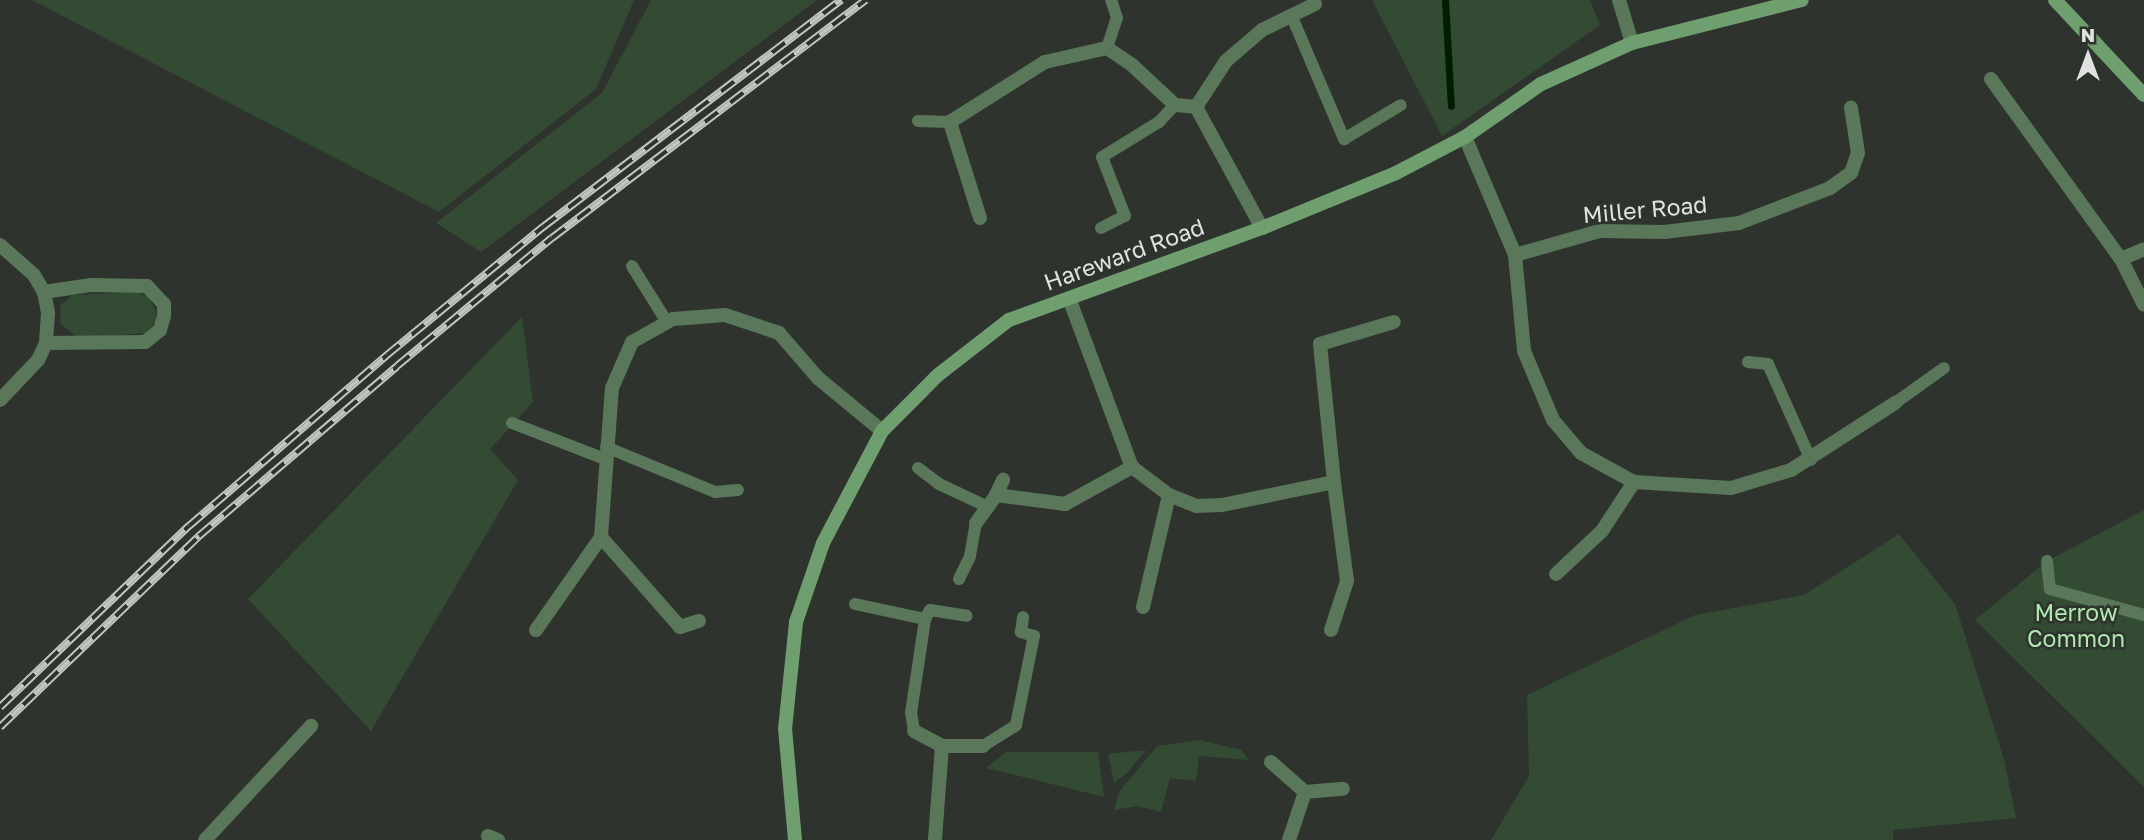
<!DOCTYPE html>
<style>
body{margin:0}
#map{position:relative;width:2144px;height:840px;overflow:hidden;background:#2e332e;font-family:"Golos Text",sans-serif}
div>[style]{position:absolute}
.green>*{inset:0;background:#334a33}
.stream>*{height:7px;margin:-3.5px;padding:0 3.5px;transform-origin:3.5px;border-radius:3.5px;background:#001d02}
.lane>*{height:12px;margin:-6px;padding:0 6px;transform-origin:6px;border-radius:6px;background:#5a775a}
.street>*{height:14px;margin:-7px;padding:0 7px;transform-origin:7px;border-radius:7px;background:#5a775a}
.secondary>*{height:14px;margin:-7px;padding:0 7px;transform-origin:7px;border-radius:7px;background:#6f9e6f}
.rail>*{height:8px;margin-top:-4px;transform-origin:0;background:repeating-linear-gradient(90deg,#2e332e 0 16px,#c1c4c1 0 32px);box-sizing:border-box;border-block:2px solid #c1c4c1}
span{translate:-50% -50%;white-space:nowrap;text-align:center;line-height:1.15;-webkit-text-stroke:5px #2e332e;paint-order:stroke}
.street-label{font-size:23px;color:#e0e3e0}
.park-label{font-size:23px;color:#afe7af}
.north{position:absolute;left:2053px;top:21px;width:70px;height:70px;-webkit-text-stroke:5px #2e332e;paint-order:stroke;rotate:0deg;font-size:19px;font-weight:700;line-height:28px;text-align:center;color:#e0e3e0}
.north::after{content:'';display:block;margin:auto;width:24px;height:32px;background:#e0e3e0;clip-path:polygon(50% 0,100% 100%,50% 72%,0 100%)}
</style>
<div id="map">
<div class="green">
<i style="clip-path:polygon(32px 0,634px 0,596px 89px,439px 212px)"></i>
<i style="clip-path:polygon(651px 0,817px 0,481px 252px,436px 223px,602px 93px)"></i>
<i style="clip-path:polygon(1372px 0,1590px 0,1600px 25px,1442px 136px)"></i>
<i style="clip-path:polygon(136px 292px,148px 296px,156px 311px,156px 321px,147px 333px,78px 338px,61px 324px,60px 306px,72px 295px)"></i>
<i style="clip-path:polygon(522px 317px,533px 402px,490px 449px,518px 480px,371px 731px,248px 599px)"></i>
<i style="clip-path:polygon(2144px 510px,2144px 787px,1975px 620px,2047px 561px)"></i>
<i style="clip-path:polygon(1899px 534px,1955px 604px,2004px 759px,2016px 818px,1893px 830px,1893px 840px,1491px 840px,1529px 776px,1527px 695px,1695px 615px,1804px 595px)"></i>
<i style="clip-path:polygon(1200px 740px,1241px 750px,1249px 760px,1199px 756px,1196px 781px,1170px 778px,1161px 812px,1138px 806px,1114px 810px,1119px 792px,1157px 746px)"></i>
<i style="clip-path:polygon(1146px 750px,1127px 773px,1114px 783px,1108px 754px)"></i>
<i style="clip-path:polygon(1006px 752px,1098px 752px,1104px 797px,986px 768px)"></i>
</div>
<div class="stream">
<i style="left:1445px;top:0;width:106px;rotate:86.8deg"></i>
</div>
<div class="lane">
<i style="left:1292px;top:17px;width:133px;rotate:66.9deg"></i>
<i style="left:1344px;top:139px;width:66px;rotate:-30.8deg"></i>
<i style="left:1107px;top:48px;width:32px;rotate:-72deg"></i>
<i style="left:1117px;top:18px;width:19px;rotate:-108deg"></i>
<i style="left:918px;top:121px;width:32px;rotate:2deg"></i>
<i style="left:1101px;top:228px;width:27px;rotate:-27deg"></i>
<i style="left:1125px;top:216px;width:63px;rotate:-111.3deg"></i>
<i style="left:1102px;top:157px;width:67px;rotate:-31.6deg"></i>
<i style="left:1159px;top:122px;width:23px;rotate:-47deg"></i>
<i style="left:632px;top:266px;width:66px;rotate:58deg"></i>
<i style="left:1748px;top:362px;width:20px;rotate:6deg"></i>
<i style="left:1768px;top:364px;width:105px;rotate:65.9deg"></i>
<i style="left:1895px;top:403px;width:60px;rotate:-35.5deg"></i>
<i style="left:512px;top:423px;width:100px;rotate:21.2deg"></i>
<i style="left:606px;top:447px;width:118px;rotate:22.4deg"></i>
<i style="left:715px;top:492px;width:23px;rotate:-5deg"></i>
<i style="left:918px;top:468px;width:26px;rotate:37deg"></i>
<i style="left:939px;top:484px;width:54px;rotate:25.1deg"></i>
<i style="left:2047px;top:561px;width:28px;rotate:84deg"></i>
<i style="left:2050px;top:589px;width:98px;rotate:15.5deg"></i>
<i style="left:959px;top:579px;width:25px;rotate:-64deg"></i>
<i style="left:970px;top:556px;width:34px;rotate:-80deg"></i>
<i style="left:855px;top:604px;width:72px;rotate:12.1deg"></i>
<i style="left:914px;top:731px;width:18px;rotate:-99deg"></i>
<i style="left:911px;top:713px;width:95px;rotate:-81.5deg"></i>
<i style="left:925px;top:619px;width:10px;rotate:-61deg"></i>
<i style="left:930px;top:610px;width:37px;rotate:9deg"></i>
<i style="left:983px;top:746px;width:39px;rotate:-32deg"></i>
<i style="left:1016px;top:725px;width:91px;rotate:-78.6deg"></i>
<i style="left:1034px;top:636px;width:14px;rotate:-163deg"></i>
<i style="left:1021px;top:632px;width:15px;rotate:-82deg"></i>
</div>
<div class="street">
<i style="left:1619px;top:0;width:45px;rotate:73.2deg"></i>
<i style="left:1991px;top:79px;width:222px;rotate:54.2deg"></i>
<i style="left:2121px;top:259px;width:51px;rotate:63.4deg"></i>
<i style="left:1196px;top:107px;width:55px;rotate:-56.9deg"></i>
<i style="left:1226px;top:61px;width:48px;rotate:-40.7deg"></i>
<i style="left:1262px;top:30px;width:59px;rotate:-26.1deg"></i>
<i style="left:1465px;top:137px;width:128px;rotate:67deg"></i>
<i style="left:1515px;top:255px;width:96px;rotate:84.6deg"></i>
<i style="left:1524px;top:351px;width:75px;rotate:67.2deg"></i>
<i style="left:1553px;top:420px;width:43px;rotate:49.7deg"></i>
<i style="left:1581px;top:453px;width:60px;rotate:28.7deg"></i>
<i style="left:1634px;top:482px;width:97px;rotate:3.5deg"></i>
<i style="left:1731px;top:488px;width:63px;rotate:-16.7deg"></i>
<i style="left:1791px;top:470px;width:124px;rotate:-32.8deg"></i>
<i style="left:980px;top:218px;width:101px;rotate:-107.4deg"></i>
<i style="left:950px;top:122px;width:112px;rotate:-32.3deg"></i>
<i style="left:1045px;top:62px;width:64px;rotate:-12.7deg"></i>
<i style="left:1107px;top:48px;width:30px;rotate:34deg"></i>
<i style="left:1132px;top:65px;width:59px;rotate:42.9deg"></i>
<i style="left:1175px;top:105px;width:21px;rotate:5deg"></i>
<i style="left:1196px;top:107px;width:138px;rotate:61.4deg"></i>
<i style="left:0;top:245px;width:45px;rotate:41.4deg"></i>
<i style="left:34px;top:275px;width:20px;rotate:60deg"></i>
<i style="left:44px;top:292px;width:21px;rotate:79deg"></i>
<i style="left:48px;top:313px;width:30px;rotate:94deg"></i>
<i style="left:46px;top:343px;width:19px;rotate:115deg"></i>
<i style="left:38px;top:360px;width:55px;rotate:133.5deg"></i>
<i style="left:1515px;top:255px;width:88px;rotate:-15.8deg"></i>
<i style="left:1600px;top:231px;width:64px;rotate:0.9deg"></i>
<i style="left:1664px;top:232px;width:76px;rotate:-6.8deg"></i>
<i style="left:1739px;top:223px;width:97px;rotate:-21deg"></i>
<i style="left:1830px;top:188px;width:26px;rotate:-36deg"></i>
<i style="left:1851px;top:173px;width:21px;rotate:-71deg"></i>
<i style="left:1858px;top:153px;width:46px;rotate:-98.8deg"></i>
<i style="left:2121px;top:259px;width:25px;rotate:-23deg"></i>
<i style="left:44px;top:292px;width:48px;rotate:-8.5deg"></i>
<i style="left:91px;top:285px;width:56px;rotate:1deg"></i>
<i style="left:147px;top:286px;width:25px;rotate:47deg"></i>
<i style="left:164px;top:304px;width:12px;rotate:90deg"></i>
<i style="left:164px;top:316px;width:15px;rotate:106deg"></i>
<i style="left:160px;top:330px;width:19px;rotate:141deg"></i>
<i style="left:145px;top:342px;width:99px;rotate:179.4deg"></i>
<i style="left:1069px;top:298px;width:180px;rotate:69.6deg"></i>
<i style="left:1132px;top:467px;width:46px;rotate:37.1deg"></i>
<i style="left:1169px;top:495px;width:29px;rotate:22deg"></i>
<i style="left:1196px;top:506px;width:26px;rotate:-2deg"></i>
<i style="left:1222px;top:505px;width:114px;rotate:-11.6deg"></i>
<i style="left:1334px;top:482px;width:139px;rotate:-95.8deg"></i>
<i style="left:1320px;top:344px;width:77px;rotate:-16.6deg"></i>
<i style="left:996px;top:495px;width:17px;rotate:-65deg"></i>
<i style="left:976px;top:523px;width:34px;rotate:-54deg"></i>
<i style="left:996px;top:495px;width:70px;rotate:7.4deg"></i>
<i style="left:1065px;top:504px;width:77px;rotate:-28.9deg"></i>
<i style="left:601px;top:537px;width:120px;rotate:48.7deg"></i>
<i style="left:680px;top:627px;width:20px;rotate:-18deg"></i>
<i style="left:1556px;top:574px;width:63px;rotate:-43.1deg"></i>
<i style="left:1602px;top:531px;width:59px;rotate:-56.9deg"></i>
<i style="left:1143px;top:607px;width:115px;rotate:-76.9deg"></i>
<i style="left:536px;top:630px;width:113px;rotate:-55deg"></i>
<i style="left:601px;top:537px;width:149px;rotate:-85.8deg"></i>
<i style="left:612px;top:388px;width:50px;rotate:-66.5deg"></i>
<i style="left:632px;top:342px;width:47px;rotate:-29.3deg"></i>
<i style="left:673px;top:319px;width:52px;rotate:-4.4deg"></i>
<i style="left:725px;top:315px;width:57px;rotate:18.4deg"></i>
<i style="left:779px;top:333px;width:60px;rotate:49.1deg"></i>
<i style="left:818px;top:378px;width:83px;rotate:39.6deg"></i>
<i style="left:1331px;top:630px;width:52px;rotate:-71.9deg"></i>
<i style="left:1347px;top:581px;width:100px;rotate:-97.5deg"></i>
<i style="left:914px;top:731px;width:32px;rotate:28deg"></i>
<i style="left:942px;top:746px;width:94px;rotate:94.3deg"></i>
<i style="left:942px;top:746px;width:41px"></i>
<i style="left:1271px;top:762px;width:45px;rotate:41.4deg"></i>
<i style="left:1305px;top:792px;width:38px;rotate:-5deg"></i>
<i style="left:488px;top:836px;width:11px;rotate:22deg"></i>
<i style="left:205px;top:840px;width:156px;rotate:-47.1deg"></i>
<i style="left:1289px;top:840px;width:51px;rotate:-71.6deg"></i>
</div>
<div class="secondary">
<i style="left:2055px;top:0;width:130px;rotate:46.9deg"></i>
<i style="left:795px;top:840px;width:111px;rotate:-95.1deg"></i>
<i style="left:785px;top:729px;width:108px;rotate:-84.1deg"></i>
<i style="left:796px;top:622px;width:83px;rotate:-71.1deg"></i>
<i style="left:823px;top:543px;width:127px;rotate:-62.2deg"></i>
<i style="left:882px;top:431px;width:79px;rotate:-45deg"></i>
<i style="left:938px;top:375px;width:90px;rotate:-37.8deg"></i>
<i style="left:1009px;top:320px;width:269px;rotate:-20deg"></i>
<i style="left:1262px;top:228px;width:145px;rotate:-22.3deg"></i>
<i style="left:1396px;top:173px;width:78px;rotate:-27.6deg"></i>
<i style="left:1465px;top:137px;width:93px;rotate:-34.9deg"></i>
<i style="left:1541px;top:84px;width:100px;rotate:-24.3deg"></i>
<i style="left:1632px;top:43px;width:175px;rotate:-14.2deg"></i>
</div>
<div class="rail">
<i style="left:0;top:707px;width:262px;rotate:-43.8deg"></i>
<i style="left:189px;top:526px;width:262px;rotate:-40.8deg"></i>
<i style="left:387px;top:355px;width:202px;rotate:-39.4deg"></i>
<i style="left:543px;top:227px;width:375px;rotate:-37.3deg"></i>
<i style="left:0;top:727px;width:276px;rotate:-43.8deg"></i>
<i style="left:199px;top:536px;width:261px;rotate:-40.6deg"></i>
<i style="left:397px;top:366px;width:201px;rotate:-39.6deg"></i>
<i style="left:552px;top:238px;width:394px;rotate:-37.2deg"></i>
</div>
<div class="street-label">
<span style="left:1645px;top:209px;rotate:-5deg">Miller Road</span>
<span style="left:1124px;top:254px;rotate:-20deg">Hareward Road</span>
</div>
<div class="park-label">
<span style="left:2076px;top:625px">Merrow<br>Common</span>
</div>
<div class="north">N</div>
</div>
